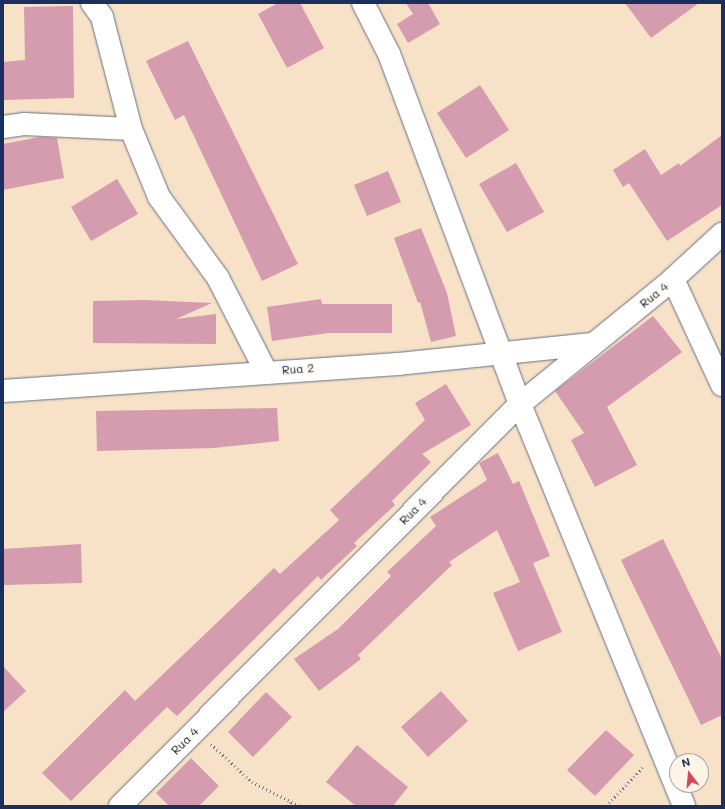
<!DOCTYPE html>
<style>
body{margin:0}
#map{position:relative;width:725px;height:809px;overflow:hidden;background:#f7e2c8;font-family:Mali,sans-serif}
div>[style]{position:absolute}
.building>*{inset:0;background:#d59bae}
.path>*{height:2.5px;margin-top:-1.25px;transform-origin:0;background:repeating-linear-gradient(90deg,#686e83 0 1px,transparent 0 4px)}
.roads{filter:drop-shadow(0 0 1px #686e83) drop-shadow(0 0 1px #686e83)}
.minor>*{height:22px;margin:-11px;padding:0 11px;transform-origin:11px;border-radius:11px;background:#fff}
.tertiary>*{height:22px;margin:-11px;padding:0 11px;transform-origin:11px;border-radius:11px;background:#fff}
span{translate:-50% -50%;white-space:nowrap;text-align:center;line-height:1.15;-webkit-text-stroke:3px #fcf5e5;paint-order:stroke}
.street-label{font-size:12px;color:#1b2f5e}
.frame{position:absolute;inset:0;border:4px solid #1b2f5e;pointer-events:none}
.north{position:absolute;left:669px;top:753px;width:40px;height:40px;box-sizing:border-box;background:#fcf5e5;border:1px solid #a2a6af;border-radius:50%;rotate:344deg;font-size:11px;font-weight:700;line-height:16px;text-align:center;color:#1b2f5e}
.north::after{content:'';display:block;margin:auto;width:14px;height:18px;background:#d1495b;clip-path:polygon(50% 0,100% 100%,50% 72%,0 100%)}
</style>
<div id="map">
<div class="building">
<i style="clip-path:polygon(278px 3px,300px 3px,324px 48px,287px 68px,258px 14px)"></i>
<i style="clip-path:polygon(406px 3px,428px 3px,440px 24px,408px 43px,397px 24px,413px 14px)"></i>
<i style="clip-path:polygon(625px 3px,699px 3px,651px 38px)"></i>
<i style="clip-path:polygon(73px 6px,74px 98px,3px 100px,3px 62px,25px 60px,24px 7px)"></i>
<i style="clip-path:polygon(188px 41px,298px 264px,262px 281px,184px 115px,175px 120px,146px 61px)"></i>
<i style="clip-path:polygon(480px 85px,509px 130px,466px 158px,437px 113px)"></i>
<i style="clip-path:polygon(722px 135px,722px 205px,667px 241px,629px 183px,623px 187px,613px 170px,645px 149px,661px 175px,679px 163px,680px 166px)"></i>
<i style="clip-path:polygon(40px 137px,57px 138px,64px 178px,3px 190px,3px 144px)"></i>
<i style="clip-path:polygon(516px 163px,544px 212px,507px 232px,479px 184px)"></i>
<i style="clip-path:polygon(388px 171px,401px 202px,367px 216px,354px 185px)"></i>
<i style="clip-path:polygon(117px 179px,138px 214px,91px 241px,71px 207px)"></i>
<i style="clip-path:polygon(421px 228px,447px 293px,456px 336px,431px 342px,420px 302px,418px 303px,394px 238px)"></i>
<i style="clip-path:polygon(321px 299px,322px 304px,392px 304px,392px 333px,328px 333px,272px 341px,267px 307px)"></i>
<i style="clip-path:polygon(145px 300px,212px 303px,176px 319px,216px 314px,216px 344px,93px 343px,93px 301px)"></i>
<i style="clip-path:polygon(653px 316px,682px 352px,607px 407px,637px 465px,595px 487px,571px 440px,584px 433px,555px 391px)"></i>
<i style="clip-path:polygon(446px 384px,471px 425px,422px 454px,431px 462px,392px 501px,395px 505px,354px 543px,357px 546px,321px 580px,318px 576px,177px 716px,167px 707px,71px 801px,42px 773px,125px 690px,135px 701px,274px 568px,280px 574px,339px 520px,330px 510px,425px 420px,415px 403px)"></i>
<i style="clip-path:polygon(277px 408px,279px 441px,214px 448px,97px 451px,96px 411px)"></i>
<i style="clip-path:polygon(498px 453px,513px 484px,519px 481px,550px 556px,533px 563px,562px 632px,518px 651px,493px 593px,520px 582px,497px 530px,449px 562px,452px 565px,358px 655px,361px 659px,319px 691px,294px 659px,338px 629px,391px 576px,387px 572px,436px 526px,430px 517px,487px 480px,479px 463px)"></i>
<i style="clip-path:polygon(663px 539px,722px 659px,722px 715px,701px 725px,621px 560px)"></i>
<i style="clip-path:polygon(81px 544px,82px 583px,3px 585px,3px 549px)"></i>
<i style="clip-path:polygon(3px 666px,26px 691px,3px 712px)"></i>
<i style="clip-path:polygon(441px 691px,468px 721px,428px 757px,401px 727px)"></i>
<i style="clip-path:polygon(266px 692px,292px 717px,253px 757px,228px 732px)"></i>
<i style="clip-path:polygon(606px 730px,634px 755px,595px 796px,567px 770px)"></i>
<i style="clip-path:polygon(357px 745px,408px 787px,393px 806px,356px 806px,326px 782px)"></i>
<i style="clip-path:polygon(191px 758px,219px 786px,199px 806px,169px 806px,156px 793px)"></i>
</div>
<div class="path">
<i style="left:211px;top:744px;width:56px;rotate:42.8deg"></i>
<i style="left:252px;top:782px;width:54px;rotate:26.6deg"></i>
<i style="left:287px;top:806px;width:6px;rotate:-45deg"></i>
<i style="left:606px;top:806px;width:55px;rotate:-46.5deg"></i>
</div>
<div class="roads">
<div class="minor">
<i style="left:92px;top:3px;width:17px;rotate:54deg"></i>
<i style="left:102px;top:17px;width:116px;rotate:75.5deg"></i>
<i style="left:131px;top:129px;width:74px;rotate:67.6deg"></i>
<i style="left:159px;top:197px;width:100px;rotate:53.9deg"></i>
<i style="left:218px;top:278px;width:106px;rotate:62.9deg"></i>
<i style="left:3px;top:127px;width:21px;rotate:-8deg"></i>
<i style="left:24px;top:124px;width:107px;rotate:2.7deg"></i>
<i style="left:673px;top:279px;width:117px;rotate:65.2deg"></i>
<i style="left:3px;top:391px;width:396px;rotate:-3.9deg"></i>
<i style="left:398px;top:364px;width:196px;rotate:-5.9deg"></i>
<i style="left:120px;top:806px;width:567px;rotate:-45.14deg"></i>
<i style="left:520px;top:404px;width:198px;rotate:-39.2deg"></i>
<i style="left:673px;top:279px;width:67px;rotate:-42.6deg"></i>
</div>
<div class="tertiary">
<i style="left:363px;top:3px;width:57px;rotate:63deg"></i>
<i style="left:389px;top:54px;width:374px;rotate:69.5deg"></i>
<i style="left:520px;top:404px;width:434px;rotate:67.8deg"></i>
</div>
</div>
<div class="street-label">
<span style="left:654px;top:295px;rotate:-39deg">Rua 4</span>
<span style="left:298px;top:369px;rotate:-4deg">Rua 2</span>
<span style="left:413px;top:511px;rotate:-45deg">Rua 4</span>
<span style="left:185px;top:741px;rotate:-45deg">Rua 4</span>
</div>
<div class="frame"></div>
<div class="north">N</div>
</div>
